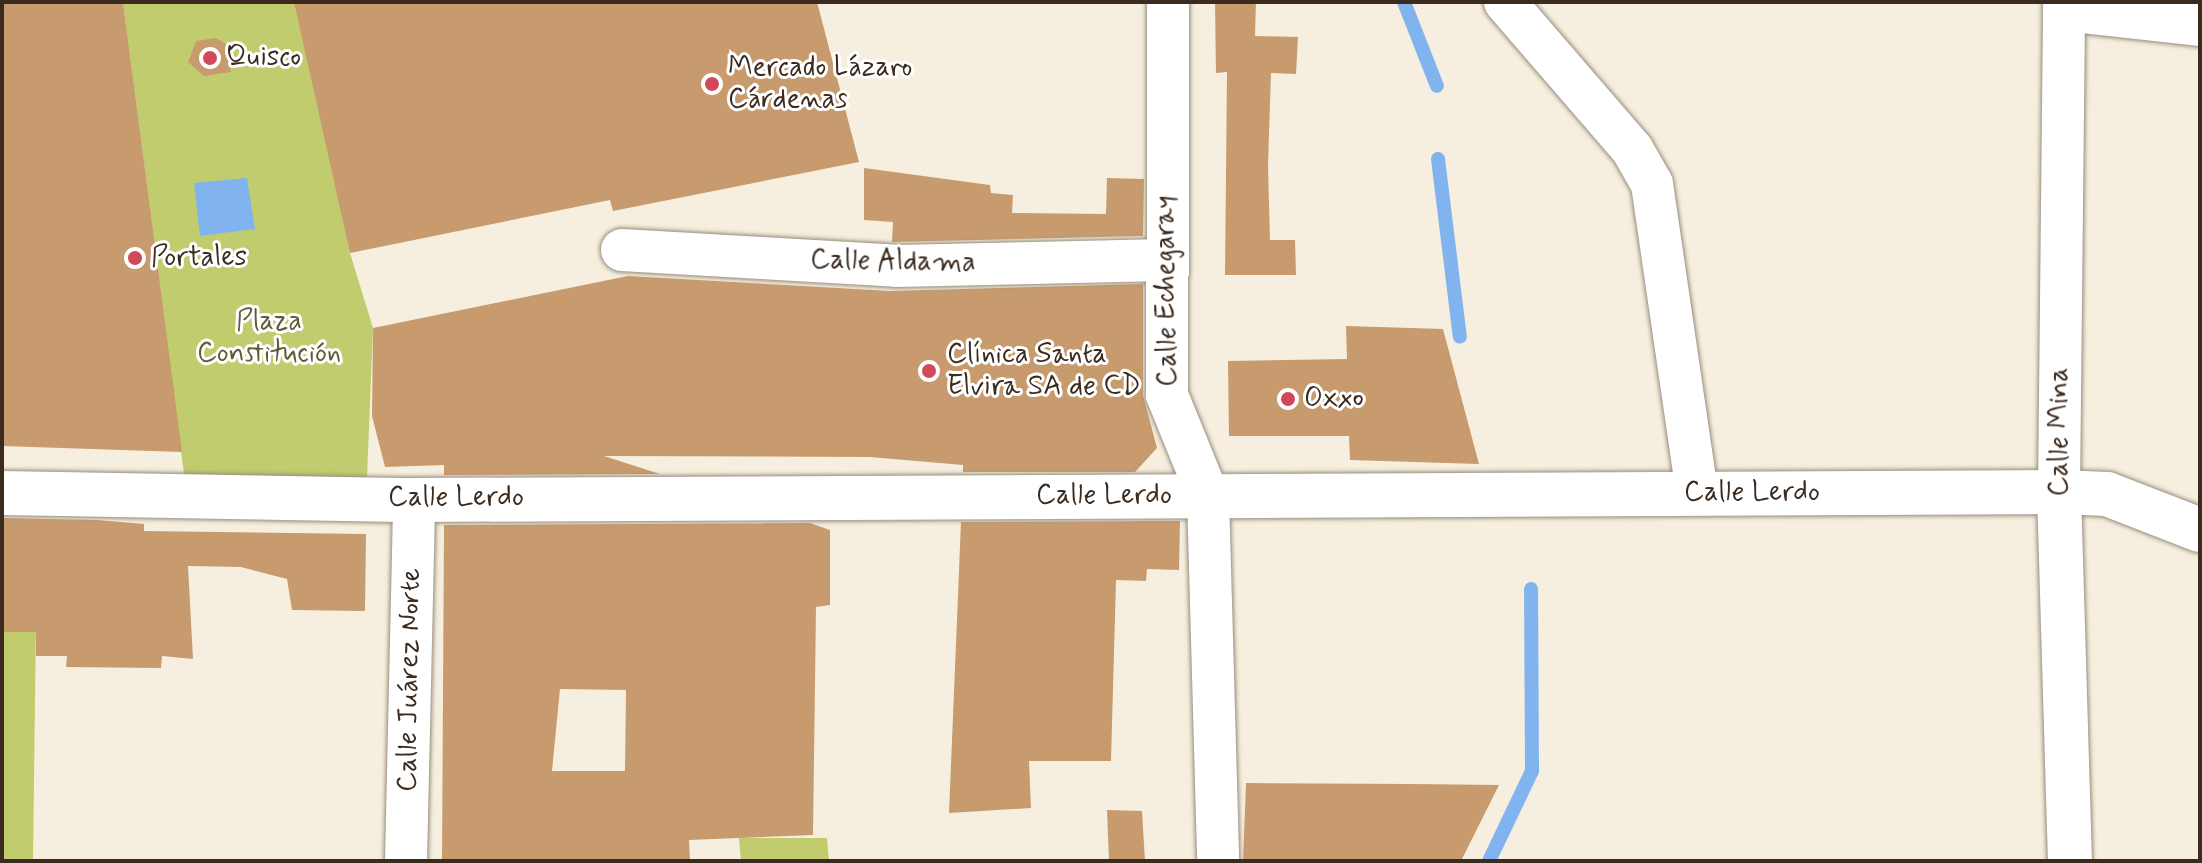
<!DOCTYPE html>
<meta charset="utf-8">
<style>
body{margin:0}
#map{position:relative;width:2202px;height:863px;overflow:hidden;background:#f6efdf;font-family:Mynerve,sans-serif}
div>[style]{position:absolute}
.green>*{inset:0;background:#c0cc6e}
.water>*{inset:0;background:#81b4ee}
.stream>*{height:14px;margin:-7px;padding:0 7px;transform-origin:7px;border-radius:7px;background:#81b4ee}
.building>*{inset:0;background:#c89b6f}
.roads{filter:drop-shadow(0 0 2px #988c7e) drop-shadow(0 0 2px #988c7e)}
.street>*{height:42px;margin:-21px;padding:0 21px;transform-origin:21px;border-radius:21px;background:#fff}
.secondary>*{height:44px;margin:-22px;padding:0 22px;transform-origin:22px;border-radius:22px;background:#fff}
.dots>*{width:22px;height:22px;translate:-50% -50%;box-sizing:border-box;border:4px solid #fff;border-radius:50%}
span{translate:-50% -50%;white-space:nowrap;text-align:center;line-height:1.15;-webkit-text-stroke:6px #fff;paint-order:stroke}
.poi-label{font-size:28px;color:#3b2a1e}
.left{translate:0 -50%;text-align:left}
.street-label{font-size:28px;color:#3b2a1e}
.park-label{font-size:28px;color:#635b36}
.frame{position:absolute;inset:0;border:4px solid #3b2a1e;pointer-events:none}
</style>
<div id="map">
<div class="green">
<i style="clip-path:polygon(123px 2px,298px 2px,350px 253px,373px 328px,367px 478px,184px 474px)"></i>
<i style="clip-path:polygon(22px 621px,36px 621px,33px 861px,2px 861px,2px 632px,21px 632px)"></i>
<i style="clip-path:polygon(739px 838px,827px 838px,829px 861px,741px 861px)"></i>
</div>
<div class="water">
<i style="clip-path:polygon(247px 178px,255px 229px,200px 236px,194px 183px)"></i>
</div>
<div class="stream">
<i style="left:1404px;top:2px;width:90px;rotate:68.6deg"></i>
<i style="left:1438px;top:159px;width:179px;rotate:83deg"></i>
<i style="left:1489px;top:861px;width:100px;rotate:-64.5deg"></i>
<i style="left:1532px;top:771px;width:182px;rotate:-90.3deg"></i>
</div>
<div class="building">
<i style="clip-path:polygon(2px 2px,123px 2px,182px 452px,2px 446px)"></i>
<i style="clip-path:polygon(294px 2px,817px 2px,859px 162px,613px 211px,610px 200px,350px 253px)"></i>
<i style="clip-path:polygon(1215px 2px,1256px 2px,1255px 36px,1298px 37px,1296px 74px,1271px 73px,1268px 165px,1270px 240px,1295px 240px,1296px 275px,1225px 275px,1227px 72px,1216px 73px)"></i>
<i style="clip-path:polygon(216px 38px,229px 46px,231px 72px,204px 76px,188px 62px,196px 41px)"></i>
<i style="clip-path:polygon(864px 168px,990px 185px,991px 193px,1013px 195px,1012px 213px,1106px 214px,1107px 178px,1144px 179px,1143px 236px,892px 242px,893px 222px,864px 220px)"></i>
<i style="clip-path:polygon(628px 276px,890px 291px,1143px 284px,1143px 395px,1157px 448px,1135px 472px,963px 472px,963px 465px,870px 457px,604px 456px,660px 474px,444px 475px,444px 465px,385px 467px,372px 416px,373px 328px)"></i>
<i style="clip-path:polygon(1346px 326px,1443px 329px,1479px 464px,1350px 460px,1349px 436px,1229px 436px,1228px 361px,1347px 359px)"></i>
<i style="clip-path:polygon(2px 518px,97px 520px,144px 524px,144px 531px,366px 534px,365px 611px,292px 610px,287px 579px,241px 567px,188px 566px,193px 659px,162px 656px,161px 668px,66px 667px,67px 656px,36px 656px,36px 632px,2px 632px)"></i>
<i style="clip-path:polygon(1180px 521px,1179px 570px,1147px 569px,1146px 581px,1116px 580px,1111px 761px,1029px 761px,1031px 808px,949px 813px,961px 522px)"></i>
<i style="clip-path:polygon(evenodd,810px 523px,830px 530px,830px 605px,816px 607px,813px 835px,689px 840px,690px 861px,442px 861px,444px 525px,810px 523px,560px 689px,626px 690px,625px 771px,552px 771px,560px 689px)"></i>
<i style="clip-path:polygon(1246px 783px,1412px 784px,1499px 785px,1461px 861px,1243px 861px)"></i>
<i style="clip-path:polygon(1107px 810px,1142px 811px,1145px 861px,1109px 861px)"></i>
</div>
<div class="roads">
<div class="street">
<i style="left:1168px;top:2px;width:393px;rotate:90.1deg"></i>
<i style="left:1167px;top:395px;width:109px;rotate:67.9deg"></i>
<i style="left:1208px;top:496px;width:365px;rotate:88.4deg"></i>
<i style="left:1505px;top:2px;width:194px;rotate:49.2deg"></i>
<i style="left:1632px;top:149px;width:40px;rotate:60.3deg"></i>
<i style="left:1652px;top:184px;width:313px;rotate:81.7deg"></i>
<i style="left:2064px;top:10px;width:137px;rotate:6.3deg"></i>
<i style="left:622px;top:250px;width:275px;rotate:3.3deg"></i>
<i style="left:897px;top:266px;width:268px;rotate:-1.3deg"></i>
<i style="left:2059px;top:492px;width:490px;rotate:-89.4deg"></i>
<i style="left:406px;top:861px;width:361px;rotate:-88.7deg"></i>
</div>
<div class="secondary">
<i style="left:2059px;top:492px;width:369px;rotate:88.3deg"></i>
<i style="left:2px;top:493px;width:412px;rotate:1deg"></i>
<i style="left:414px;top:500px;width:1645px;rotate:-0.28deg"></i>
<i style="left:2059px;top:492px;width:48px;rotate:2.4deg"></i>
<i style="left:2107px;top:494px;width:100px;rotate:21.2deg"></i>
</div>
</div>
<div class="dots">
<i style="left:210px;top:58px;background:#d1495b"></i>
<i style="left:712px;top:84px;background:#d1495b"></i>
<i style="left:135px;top:258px;background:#d1495b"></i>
<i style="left:929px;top:371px;background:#d1495b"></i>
<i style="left:1288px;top:399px;background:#d1495b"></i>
</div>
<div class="poi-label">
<span class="left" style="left:226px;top:58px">Quisco</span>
<span class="left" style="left:728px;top:84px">Mercado Lázaro<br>Cárdenas</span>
<span class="left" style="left:151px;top:258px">Portales</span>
<span class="left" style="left:947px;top:371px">Clínica Santa<br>Elvira SA de CD</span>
<span class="left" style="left:1304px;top:399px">Oxxo</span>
</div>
<div class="street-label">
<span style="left:893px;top:262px;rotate:1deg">Calle Aldama</span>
<span style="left:1167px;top:291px;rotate:-91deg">Calle Echegaray</span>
<span style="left:2060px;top:432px;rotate:-90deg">Calle Mina</span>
<span style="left:1752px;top:493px">Calle Lerdo</span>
<span style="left:1104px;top:496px">Calle Lerdo</span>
<span style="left:456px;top:498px">Calle Lerdo</span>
<span style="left:410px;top:680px;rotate:-89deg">Calle Juárez Norte</span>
</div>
<div class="park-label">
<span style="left:269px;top:338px">Plaza<br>Constitución</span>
</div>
<div class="frame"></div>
</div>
